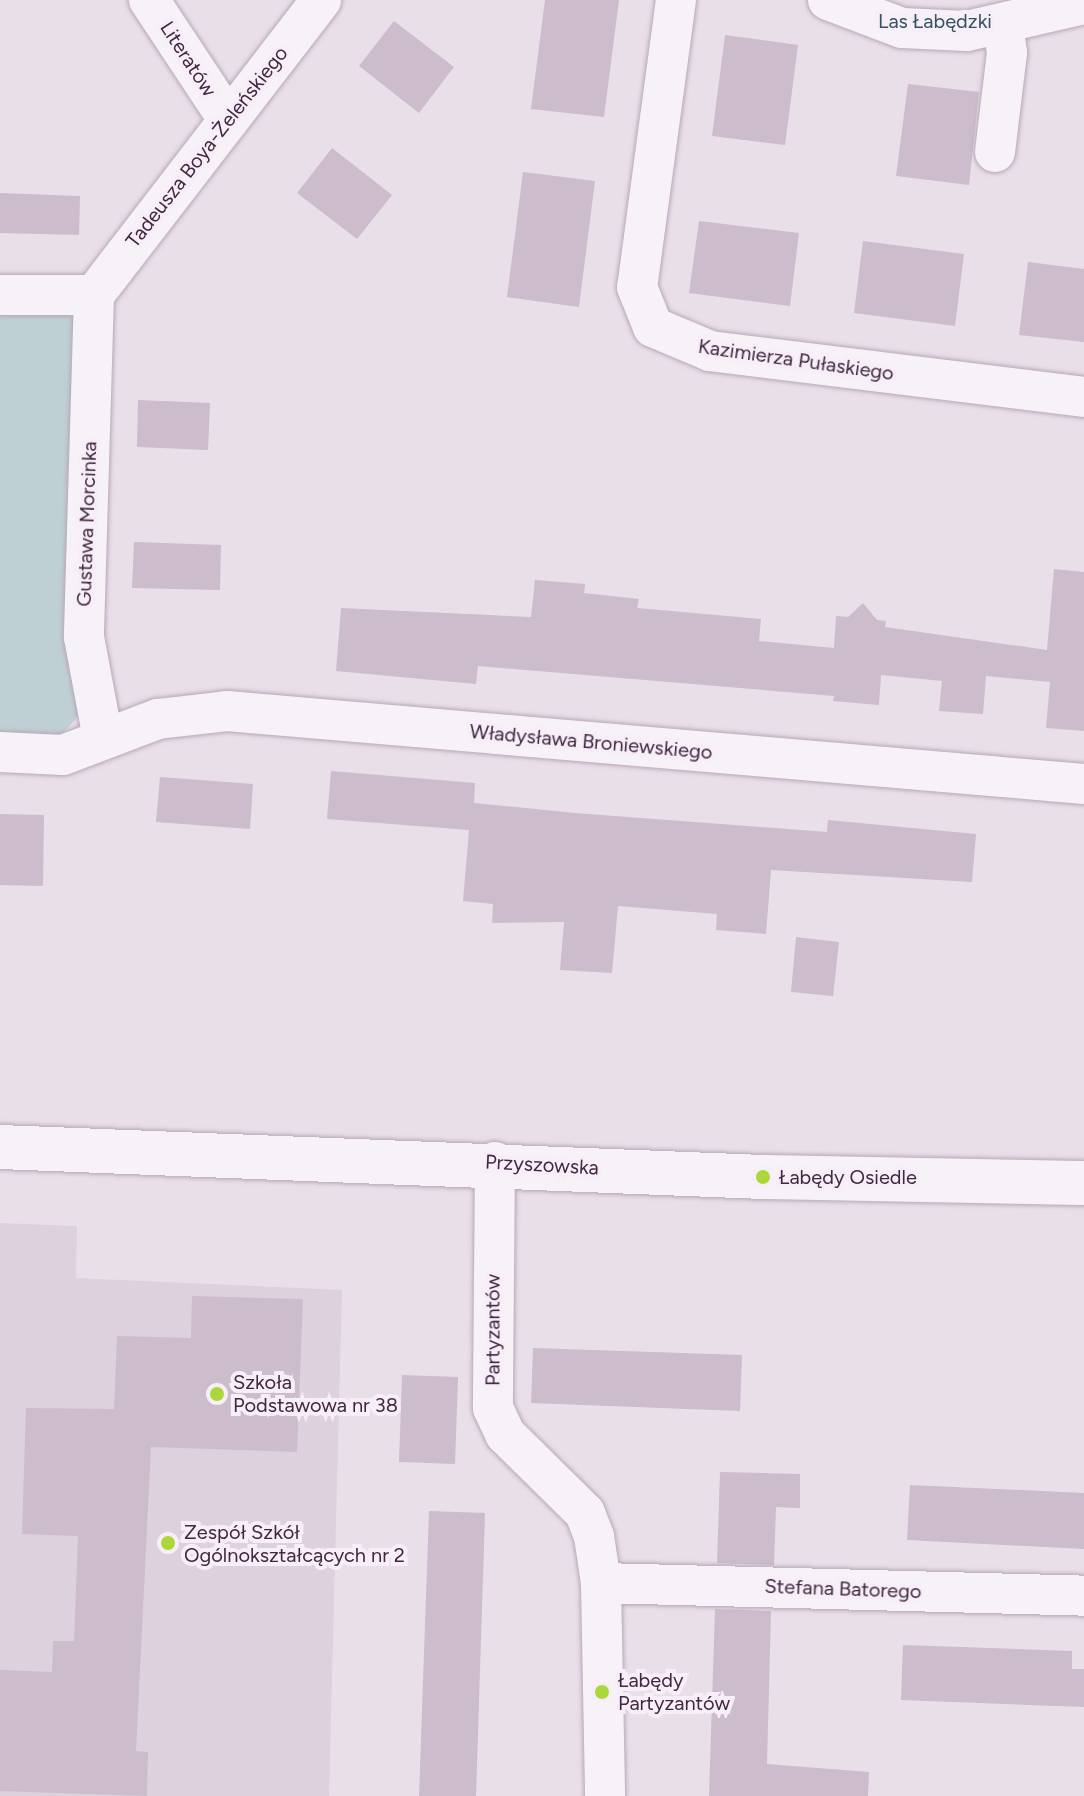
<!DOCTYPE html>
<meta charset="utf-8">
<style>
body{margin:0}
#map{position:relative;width:1084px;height:1796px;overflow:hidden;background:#e9dfe9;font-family:Figtree,sans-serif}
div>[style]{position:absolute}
.built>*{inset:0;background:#ded1de}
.green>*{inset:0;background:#bfd0d4}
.building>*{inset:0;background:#ccbccc}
.roads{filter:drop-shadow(0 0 2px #b7a8b6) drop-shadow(0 0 2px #b7a8b6)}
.minor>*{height:40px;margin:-20px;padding:0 20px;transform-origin:20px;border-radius:20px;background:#f7f2f7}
.tertiary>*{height:44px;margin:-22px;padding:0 22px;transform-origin:22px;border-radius:22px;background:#f7f2f7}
.dots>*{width:22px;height:22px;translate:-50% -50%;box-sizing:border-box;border:4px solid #f7eff7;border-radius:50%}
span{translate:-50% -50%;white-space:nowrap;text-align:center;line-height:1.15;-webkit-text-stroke:8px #f7eff7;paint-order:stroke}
.park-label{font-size:20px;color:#33545e}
.street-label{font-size:20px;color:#422740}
.poi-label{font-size:20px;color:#422740}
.left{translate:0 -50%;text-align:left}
</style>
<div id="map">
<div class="built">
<i style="clip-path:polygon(0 1223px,77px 1226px,76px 1278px,342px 1290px,329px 1796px,0 1796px)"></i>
</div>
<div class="green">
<i style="clip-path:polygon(0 307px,53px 307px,74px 319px,86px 707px,59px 738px,0 739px)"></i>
</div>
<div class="building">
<i style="clip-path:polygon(545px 0,619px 0,604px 117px,531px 109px)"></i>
<i style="clip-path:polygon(394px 21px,454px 67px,419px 113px,359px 66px)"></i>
<i style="clip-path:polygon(725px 35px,798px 45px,785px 145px,712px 136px)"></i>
<i style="clip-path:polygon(908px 84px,979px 92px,969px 185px,896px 176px)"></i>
<i style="clip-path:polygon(332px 148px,392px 195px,357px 239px,297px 193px)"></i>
<i style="clip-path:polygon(523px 172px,595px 181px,579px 307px,507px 297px)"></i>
<i style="clip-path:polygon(0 193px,80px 196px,79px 235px,0 233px)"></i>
<i style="clip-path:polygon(699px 221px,799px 233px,790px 306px,689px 293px)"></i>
<i style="clip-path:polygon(863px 241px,964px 254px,955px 326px,854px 313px)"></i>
<i style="clip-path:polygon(1028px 262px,1084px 269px,1084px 342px,1019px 335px)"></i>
<i style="clip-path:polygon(138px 400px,210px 403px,208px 450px,137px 447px)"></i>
<i style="clip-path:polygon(134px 542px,221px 545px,220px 590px,132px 588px)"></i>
<i style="clip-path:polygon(1054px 569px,1084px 572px,1084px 731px,1046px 728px,1050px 682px,986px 676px,983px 714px,939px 711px,942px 681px,881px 675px,879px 705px,833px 701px,834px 696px,478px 666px,476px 684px,336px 671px,341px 608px,531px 617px,535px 580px,585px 584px,584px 593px,639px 599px,637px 608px,761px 619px,759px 641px,834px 648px,836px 616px,848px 617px,863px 603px,877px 620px,886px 621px,885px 627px,1047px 650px)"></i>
<i style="clip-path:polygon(331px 771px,475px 783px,474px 803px,575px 813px,827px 832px,828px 820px,976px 834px,972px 882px,771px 870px,766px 934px,716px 930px,717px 914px,618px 906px,612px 973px,560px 970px,564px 922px,492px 923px,493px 904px,463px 901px,469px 830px,327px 819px)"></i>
<i style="clip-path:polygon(160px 777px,253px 784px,250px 829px,156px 822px)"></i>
<i style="clip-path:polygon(0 814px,44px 815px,43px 886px,0 885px)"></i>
<i style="clip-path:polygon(796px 937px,839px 942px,833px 996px,791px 992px)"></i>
<i style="clip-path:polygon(192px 1296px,303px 1299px,297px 1452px,151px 1447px,136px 1751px,148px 1752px,147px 1796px,0 1791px,0 1670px,52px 1672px,53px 1641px,74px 1641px,78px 1536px,22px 1534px,26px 1408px,114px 1409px,117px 1336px,191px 1338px)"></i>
<i style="clip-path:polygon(533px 1348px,742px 1355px,740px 1411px,531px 1403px)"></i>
<i style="clip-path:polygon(402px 1375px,458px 1377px,455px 1464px,399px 1462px)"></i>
<i style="clip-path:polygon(720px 1472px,800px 1474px,800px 1508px,776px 1507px,774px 1565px,717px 1563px)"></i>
<i style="clip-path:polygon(910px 1485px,1084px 1493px,1084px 1549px,907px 1540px)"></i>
<i style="clip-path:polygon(429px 1511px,485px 1513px,476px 1796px,419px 1796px)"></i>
<i style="clip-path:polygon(715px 1609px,771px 1611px,767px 1764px,869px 1772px,868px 1796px,709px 1796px)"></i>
<i style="clip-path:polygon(903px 1645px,1072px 1651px,1072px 1669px,1084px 1669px,1084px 1707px,901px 1700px)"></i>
</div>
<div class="roads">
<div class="minor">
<i style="left:149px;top:0;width:141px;rotate:56.5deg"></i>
<i style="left:676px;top:0;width:290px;rotate:97.7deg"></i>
<i style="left:637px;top:287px;width:43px;rotate:68.2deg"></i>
<i style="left:653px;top:327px;width:62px;rotate:22.8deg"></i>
<i style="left:710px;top:351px;width:377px;rotate:7deg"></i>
<i style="left:828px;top:0;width:79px;rotate:20.7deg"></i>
<i style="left:902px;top:28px;width:65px;rotate:2.6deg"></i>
<i style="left:967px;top:31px;width:120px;rotate:-13deg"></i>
<i style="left:995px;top:152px;width:100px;rotate:-83.1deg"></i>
<i style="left:1007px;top:53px;width:30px;rotate:-98deg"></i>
<i style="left:0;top:295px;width:94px"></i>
<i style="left:94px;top:295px;width:342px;rotate:91.7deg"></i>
<i style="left:84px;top:637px;width:104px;rotate:79.4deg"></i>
<i style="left:94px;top:295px;width:372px;rotate:-52.4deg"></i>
<i style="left:0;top:752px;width:63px;rotate:2.7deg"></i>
<i style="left:63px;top:755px;width:102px;rotate:-20.8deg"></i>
<i style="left:158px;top:719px;width:69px;rotate:-6.6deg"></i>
<i style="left:227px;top:711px;width:860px;rotate:4.87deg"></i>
<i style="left:495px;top:1162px;width:246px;rotate:90.5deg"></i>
<i style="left:493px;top:1408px;width:29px;rotate:65deg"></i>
<i style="left:505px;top:1434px;width:112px;rotate:44.6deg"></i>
<i style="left:585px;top:1513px;width:25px;rotate:69deg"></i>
<i style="left:594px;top:1536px;width:48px;rotate:81.5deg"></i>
<i style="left:601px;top:1583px;width:213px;rotate:88.9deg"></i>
<i style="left:601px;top:1583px;width:483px;rotate:1.5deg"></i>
</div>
<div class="tertiary">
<i style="left:0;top:1147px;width:764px;rotate:2.25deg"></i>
<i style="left:763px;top:1177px;width:321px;rotate:1.1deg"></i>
</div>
</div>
<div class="dots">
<i style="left:763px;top:1177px;background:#abd73b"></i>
<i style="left:217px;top:1394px;background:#abd73b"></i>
<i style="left:168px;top:1543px;background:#abd73b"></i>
<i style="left:602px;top:1692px;background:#abd73b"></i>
</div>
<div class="park-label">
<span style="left:935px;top:21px">Las Łabędzki</span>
</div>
<div class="street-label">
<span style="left:188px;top:59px;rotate:57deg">Literatów</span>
<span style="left:207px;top:147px;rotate:-52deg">Tadeusza Boya-Żeleńskiego</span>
<span style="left:796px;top:360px;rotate:8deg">Kazimierza Pułaskiego</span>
<span style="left:87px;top:524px;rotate:-88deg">Gustawa Morcinka</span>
<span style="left:591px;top:742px;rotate:5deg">Władysława Broniewskiego</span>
<span style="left:542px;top:1165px;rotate:3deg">Przyszowska</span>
<span style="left:493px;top:1330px;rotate:-90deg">Partyzantów</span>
<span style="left:843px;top:1589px;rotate:2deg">Stefana Batorego</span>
</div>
<div class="poi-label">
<span class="left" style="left:779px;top:1177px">Łabędy Osiedle</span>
<span class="left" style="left:233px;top:1394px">Szkoła<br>Podstawowa nr 38</span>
<span class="left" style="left:184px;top:1544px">Zespół Szkół<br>Ogólnokształcących nr 2</span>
<span class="left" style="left:618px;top:1692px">Łabędy<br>Partyzantów</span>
</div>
</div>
